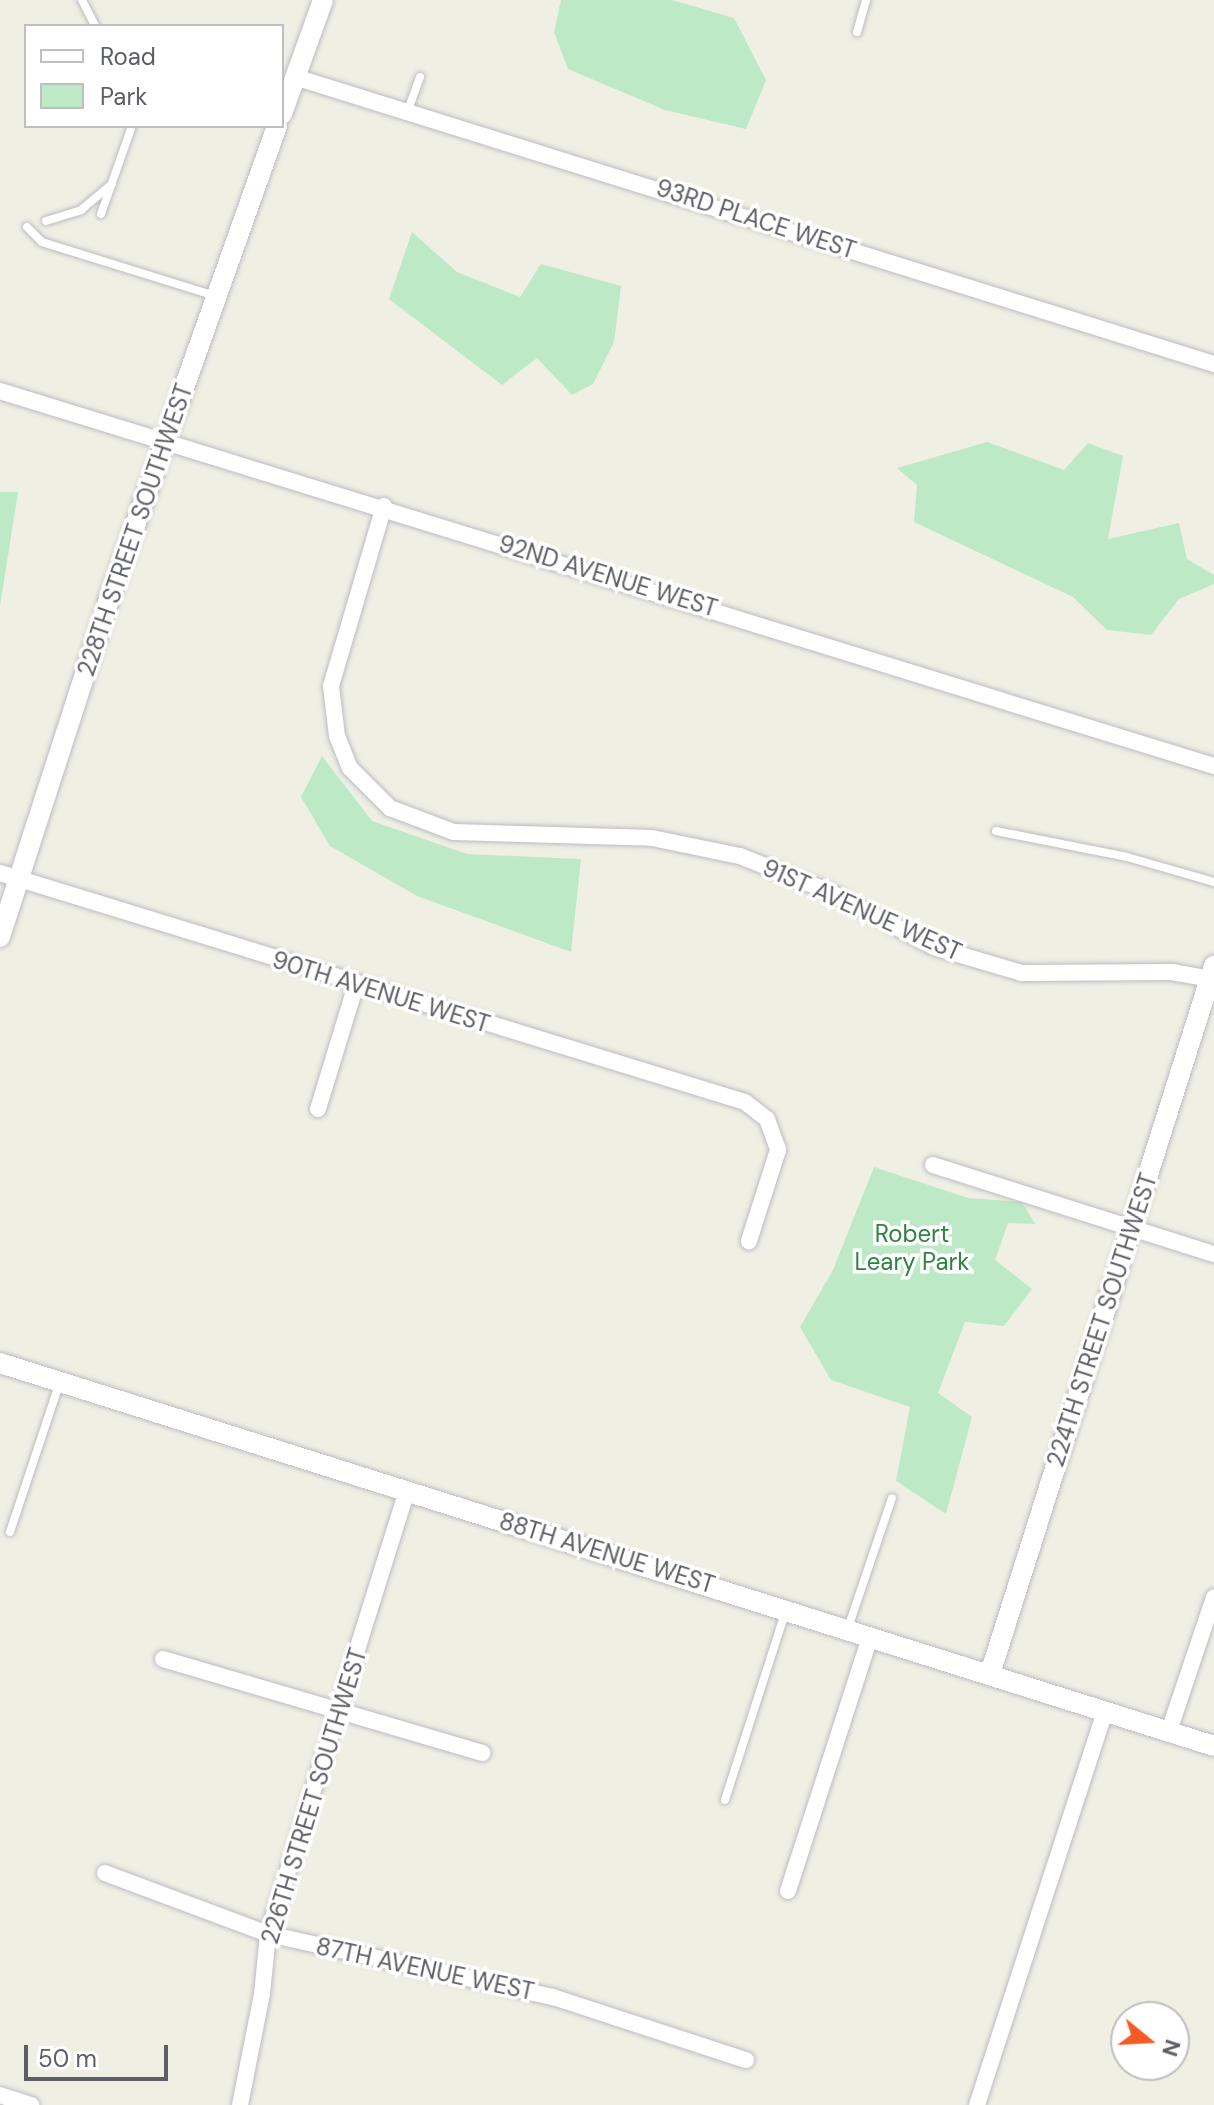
<!DOCTYPE html>
<style>
body{margin:0}
#map{position:relative;width:1214px;height:2105px;overflow:hidden;background:#efefe4;font-family:"DM Sans",sans-serif}
div>[style]{position:absolute}
.green>*{inset:0;background:#bee9c6}
.roads{filter:drop-shadow(0 0 2px #bbbcc3) drop-shadow(0 0 2px #bbbcc3)}
.service>*{height:8px;margin:-4px;padding:0 4px;transform-origin:4px;border-radius:4px;background:#fff}
.minor>*{height:16px;margin:-8px;padding:0 8px;transform-origin:8px;border-radius:8px;background:#fff}
.tertiary>*{height:20px;margin:-10px;padding:0 10px;transform-origin:10px;border-radius:10px;background:#fff}
span{translate:-50% -50%;white-space:nowrap;text-align:center;line-height:1.15;-webkit-text-stroke:7px #fff;paint-order:stroke}
.street-label{font-size:24px;color:#5c5e65}
.park-label{font-size:24px;color:#2e8242}
.legend{position:absolute;left:24px;top:24px;width:260px;height:104px;box-sizing:border-box;background:#fff;border:2px solid #bebfc1;margin:0;padding:10px 14px;list-style:none;font-size:24px;color:#5c5e65}
.legend li{display:flex;align-items:center;gap:16px;height:40px}
.legend b{width:40px;border:2px solid #bebfc1}
.north{position:absolute;left:1110px;top:2001px;width:80px;height:80px;box-sizing:border-box;background:#fff;border:2px solid #bebfc1;border-radius:50%;rotate:108deg;font-size:22px;font-weight:700;line-height:32px;text-align:center;color:#5c5e65}
.north::after{content:'';display:block;margin:auto;width:28px;height:36px;background:#f65b23;clip-path:polygon(50% 0,100% 100%,50% 72%,0 100%)}
.scale{position:absolute;left:24px;top:2045px;width:144px;height:36px;box-sizing:border-box;border:4px solid #5c5e65;border-top:0;padding-left:10px;font-size:24px;line-height:28px;white-space:nowrap;color:#5c5e65;-webkit-text-stroke:6px #fff;paint-order:stroke}
</style>
<div id="map">
<div class="green">
<i style="clip-path:polygon(561px 0,672px 0,734px 18px,766px 80px,746px 129px,665px 110px,568px 69px,554px 32px)"></i>
<i style="clip-path:polygon(412px 232px,457px 272px,520px 297px,541px 264px,621px 286px,614px 342px,593px 384px,572px 395px,537px 358px,502px 385px,389px 299px)"></i>
<i style="clip-path:polygon(987px 442px,1064px 470px,1088px 443px,1123px 456px,1108px 539px,1179px 523px,1187px 559px,1214px 575px,1214px 584px,1179px 599px,1151px 635px,1107px 630px,1073px 597px,914px 522px,917px 485px,897px 468px)"></i>
<i style="clip-path:polygon(0 492px,18px 492px,0 606px)"></i>
<i style="clip-path:polygon(322px 756px,372px 821px,467px 854px,581px 859px,571px 952px,417px 896px,330px 846px,301px 797px)"></i>
<i style="clip-path:polygon(874px 1167px,968px 1198px,1022px 1202px,1035px 1224px,1008px 1223px,995px 1260px,1032px 1289px,1004px 1326px,965px 1322px,938px 1393px,972px 1417px,946px 1514px,896px 1481px,910px 1407px,831px 1380px,800px 1327px,833px 1270px)"></i>
</div>
<div class="roads">
<div class="service">
<i style="left:82px;top:0;width:29px;rotate:63deg"></i>
<i style="left:857px;top:32px;width:33px;rotate:-74deg"></i>
<i style="left:408px;top:110px;width:35px;rotate:-70deg"></i>
<i style="left:101px;top:214px;width:93px;rotate:-70.6deg"></i>
<i style="left:46px;top:221px;width:37px;rotate:-17deg"></i>
<i style="left:81px;top:210px;width:40px;rotate:-40deg"></i>
<i style="left:27px;top:227px;width:21px;rotate:45deg"></i>
<i style="left:42px;top:242px;width:181px;rotate:17.3deg"></i>
<i style="left:996px;top:831px;width:134px;rotate:11.2deg"></i>
<i style="left:1127px;top:857px;width:91px;rotate:16deg"></i>
<i style="left:10px;top:1532px;width:158px;rotate:-71.6deg"></i>
<i style="left:848px;top:1628px;width:137px;rotate:-71.3deg"></i>
<i style="left:725px;top:1800px;width:200px;rotate:-72.2deg"></i>
</div>
<div class="minor">
<i style="left:298px;top:78px;width:960px;rotate:17.34deg"></i>
<i style="left:0;top:391px;width:1271px;rotate:17.17deg"></i>
<i style="left:384px;top:506px;width:188px;rotate:106.4deg"></i>
<i style="left:331px;top:686px;width:50px;rotate:83.2deg"></i>
<i style="left:337px;top:736px;width:35px;rotate:68deg"></i>
<i style="left:350px;top:768px;width:57px;rotate:45deg"></i>
<i style="left:390px;top:808px;width:68px;rotate:20.6deg"></i>
<i style="left:454px;top:832px;width:198px;rotate:1.7deg"></i>
<i style="left:652px;top:838px;width:90px;rotate:11.6deg"></i>
<i style="left:740px;top:856px;width:97px;rotate:21.8deg"></i>
<i style="left:830px;top:892px;width:118px;rotate:27.9deg"></i>
<i style="left:934px;top:947px;width:92px;rotate:16.5deg"></i>
<i style="left:1022px;top:973px;width:150px;rotate:-0.4deg"></i>
<i style="left:1172px;top:972px;width:39px;rotate:10deg"></i>
<i style="left:0;top:873px;width:779px;rotate:17.09deg"></i>
<i style="left:745px;top:1102px;width:28px;rotate:38deg"></i>
<i style="left:767px;top:1119px;width:33px;rotate:70deg"></i>
<i style="left:778px;top:1150px;width:96px;rotate:107.7deg"></i>
<i style="left:318px;top:1109px;width:130px;rotate:-73deg"></i>
<i style="left:933px;top:1165px;width:295px;rotate:17.6deg"></i>
<i style="left:163px;top:1659px;width:333px;rotate:16.4deg"></i>
<i style="left:1169px;top:1731px;width:141px;rotate:-71.4deg"></i>
<i style="left:105px;top:1873px;width:174px;rotate:20.5deg"></i>
<i style="left:268px;top:1934px;width:292px;rotate:12.5deg"></i>
<i style="left:553px;top:1997px;width:203px;rotate:18.1deg"></i>
<i style="left:788px;top:1891px;width:267px;rotate:-72.1deg"></i>
<i style="left:0;top:2095px;width:33px;rotate:18deg"></i>
<i style="left:240px;top:2105px;width:113px;rotate:-78.8deg"></i>
<i style="left:262px;top:1994px;width:60px;rotate:-84.3deg"></i>
<i style="left:268px;top:1934px;width:464px;rotate:-72.6deg"></i>
<i style="left:977px;top:2105px;width:414px;rotate:-72deg"></i>
</div>
<div class="tertiary">
<i style="left:282px;top:114px;width:121px;rotate:-70.2deg"></i>
<i style="left:0;top:937px;width:352px;rotate:-72.1deg"></i>
<i style="left:108px;top:602px;width:505px;rotate:-70.45deg"></i>
<i style="left:0;top:1363px;width:1273px;rotate:17.51deg"></i>
<i style="left:990px;top:1674px;width:743px;rotate:-72.44deg"></i>
</div>
</div>
<div class="street-label">
<span style="left:756px;top:219px;rotate:18deg">93RD PLACE WEST</span>
<span style="left:135px;top:530px;rotate:-71deg">228TH STREET SOUTHWEST</span>
<span style="left:608px;top:576px;rotate:17deg">92ND AVENUE WEST</span>
<span style="left:862px;top:910px;rotate:24deg">91ST AVENUE WEST</span>
<span style="left:381px;top:992px;rotate:17deg">90TH AVENUE WEST</span>
<span style="left:1102px;top:1320px;rotate:-72deg">224TH STREET SOUTHWEST</span>
<span style="left:607px;top:1553px;rotate:17deg">88TH AVENUE WEST</span>
<span style="left:314px;top:1796px;rotate:-73deg">226TH STREET SOUTHWEST</span>
<span style="left:425px;top:1969px;rotate:12deg">87TH AVENUE WEST</span>
</div>
<div class="park-label">
<span style="left:912px;top:1248px">Robert<br>Leary Park</span>
</div>
<ul class="legend">
<li><b style="height:10px;background:#fff"></b>Road</li>
<li><b style="height:22px;background:#bee9c6"></b>Park</li>
</ul>
<div class="north">N</div>
<div class="scale">50 m</div>
</div>
